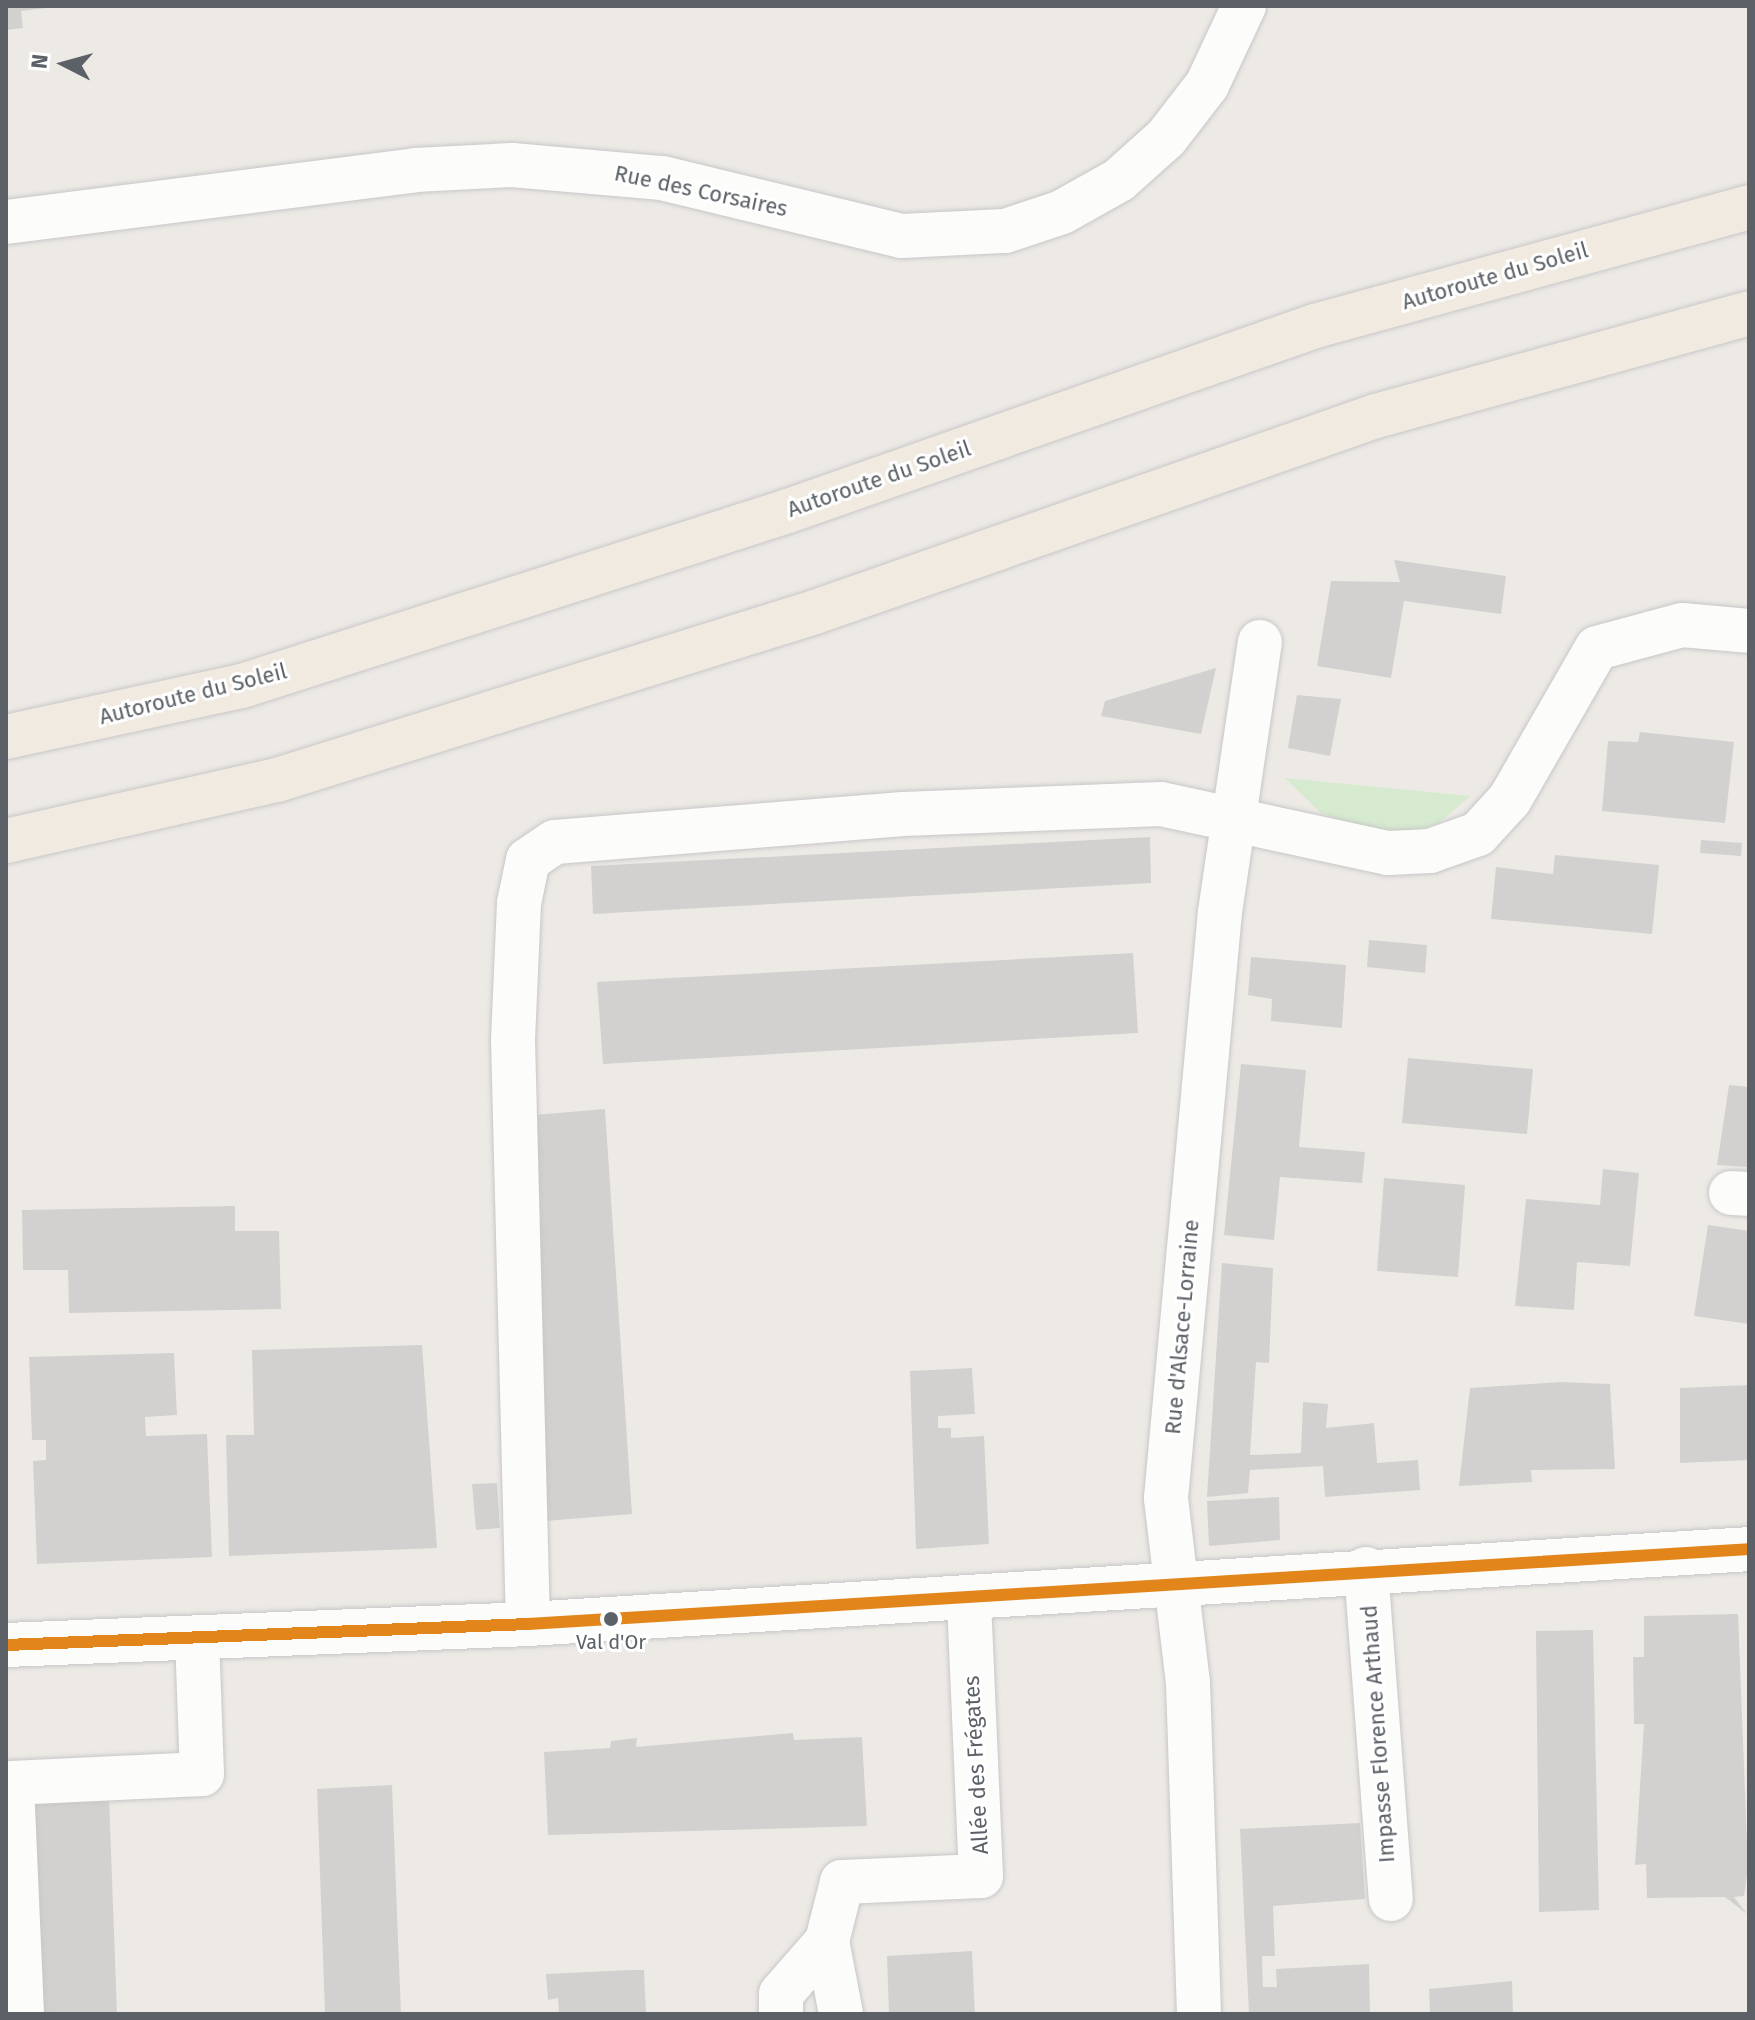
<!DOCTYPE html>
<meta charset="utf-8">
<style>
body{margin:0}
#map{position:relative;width:1755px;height:2020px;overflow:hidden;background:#edeae6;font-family:"Fira Sans",sans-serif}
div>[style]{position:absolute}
.green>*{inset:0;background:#d6eacf}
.building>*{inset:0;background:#d3d1cf}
.roads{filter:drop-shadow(0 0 2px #c8c7c7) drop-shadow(0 0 2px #c8c7c7)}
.minor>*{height:44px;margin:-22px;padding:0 22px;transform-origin:22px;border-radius:22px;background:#fcfcfb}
.highway>*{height:44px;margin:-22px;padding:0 22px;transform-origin:22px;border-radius:22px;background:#f0eae1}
.bus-1>*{height:12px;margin:-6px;padding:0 6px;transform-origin:6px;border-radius:6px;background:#e2861c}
.dots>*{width:22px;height:22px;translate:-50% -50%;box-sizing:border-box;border:4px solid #fff;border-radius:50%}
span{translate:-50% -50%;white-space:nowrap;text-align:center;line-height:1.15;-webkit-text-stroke:6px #fff;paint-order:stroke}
.bus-label{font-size:20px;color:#5b6166}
.street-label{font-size:22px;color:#5b6166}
.frame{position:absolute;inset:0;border:8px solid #5b6166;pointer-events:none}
.north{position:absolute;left:24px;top:24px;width:80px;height:80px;-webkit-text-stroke:6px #fff;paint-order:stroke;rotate:276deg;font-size:22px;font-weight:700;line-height:32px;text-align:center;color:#5b6166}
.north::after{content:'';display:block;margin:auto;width:28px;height:36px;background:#5b6166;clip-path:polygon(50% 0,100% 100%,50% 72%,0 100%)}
</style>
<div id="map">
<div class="green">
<i style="clip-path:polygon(1285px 778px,1470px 796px,1439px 823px,1413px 831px,1363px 828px,1321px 813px)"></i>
</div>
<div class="building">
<i style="clip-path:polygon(6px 6px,47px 6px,47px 8px,21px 11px,23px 28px,6px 30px)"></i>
<i style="clip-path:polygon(1394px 560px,1506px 576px,1501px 614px,1404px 601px,1391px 678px,1317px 666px,1331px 581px,1400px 582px)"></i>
<i style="clip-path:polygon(1216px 668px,1201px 734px,1101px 716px,1105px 701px)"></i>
<i style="clip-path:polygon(1297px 695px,1341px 699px,1330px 756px,1288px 748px)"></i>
<i style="clip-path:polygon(1640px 732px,1734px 742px,1725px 823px,1602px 811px,1608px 741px,1638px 742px)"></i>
<i style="clip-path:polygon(1150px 837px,1151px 883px,593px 914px,591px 866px)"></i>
<i style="clip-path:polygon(1701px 840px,1742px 843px,1741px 856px,1700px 853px)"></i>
<i style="clip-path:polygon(1555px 855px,1659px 865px,1652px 934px,1491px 919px,1496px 867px,1553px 874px)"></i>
<i style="clip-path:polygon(1369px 940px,1427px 945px,1425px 973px,1367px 967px)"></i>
<i style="clip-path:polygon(1133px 953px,1138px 1033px,603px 1064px,597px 982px)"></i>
<i style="clip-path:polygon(1251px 957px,1346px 965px,1342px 1028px,1271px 1021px,1272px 999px,1248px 995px)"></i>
<i style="clip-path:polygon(1408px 1058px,1533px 1069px,1527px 1134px,1402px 1123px)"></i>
<i style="clip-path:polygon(1241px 1064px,1306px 1070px,1299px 1147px,1365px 1152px,1362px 1183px,1280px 1177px,1274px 1240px,1224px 1235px)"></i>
<i style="clip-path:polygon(1729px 1085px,1749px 1087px,1749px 1167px,1717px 1165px)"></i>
<i style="clip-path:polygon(605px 1109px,632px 1514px,545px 1521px,522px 1116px)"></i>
<i style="clip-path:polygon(1603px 1169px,1639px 1173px,1630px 1266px,1577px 1262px,1574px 1310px,1515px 1306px,1526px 1199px,1600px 1205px)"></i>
<i style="clip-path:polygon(1384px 1178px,1465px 1185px,1458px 1277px,1377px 1271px)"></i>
<i style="clip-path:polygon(235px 1206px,235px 1231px,279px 1231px,281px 1309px,69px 1313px,68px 1270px,23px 1270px,22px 1210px)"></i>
<i style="clip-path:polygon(1708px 1225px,1749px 1231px,1749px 1324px,1694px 1316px)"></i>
<i style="clip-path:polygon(1222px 1263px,1273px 1268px,1269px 1363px,1256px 1362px,1250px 1455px,1301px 1453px,1303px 1402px,1328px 1404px,1326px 1428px,1374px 1423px,1377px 1463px,1418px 1460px,1420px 1490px,1325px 1497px,1323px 1466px,1250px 1470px,1248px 1493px,1207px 1497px)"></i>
<i style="clip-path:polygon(422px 1345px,437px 1548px,229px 1556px,226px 1435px,254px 1435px,252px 1350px)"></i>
<i style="clip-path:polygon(174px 1353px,177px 1415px,145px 1417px,146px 1436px,207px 1434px,212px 1557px,37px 1564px,33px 1461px,46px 1460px,46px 1440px,32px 1440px,29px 1357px)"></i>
<i style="clip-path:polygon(972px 1368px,975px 1414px,938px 1416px,938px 1428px,951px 1428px,951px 1438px,984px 1436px,989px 1544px,916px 1549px,910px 1371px)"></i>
<i style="clip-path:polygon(1560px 1382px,1610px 1384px,1615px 1469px,1531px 1470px,1532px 1482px,1459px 1486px,1470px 1388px)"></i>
<i style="clip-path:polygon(1749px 1385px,1749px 1460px,1680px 1463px,1680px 1388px)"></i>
<i style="clip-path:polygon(497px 1483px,500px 1528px,476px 1530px,472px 1484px)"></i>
<i style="clip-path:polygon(1279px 1497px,1280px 1540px,1209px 1546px,1207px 1501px)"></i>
<i style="clip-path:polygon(1738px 1614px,1748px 1868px,1744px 1896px,1734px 1897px,1747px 1914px,1725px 1897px,1647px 1898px,1646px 1864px,1635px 1865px,1644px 1724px,1634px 1724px,1633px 1657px,1644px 1657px,1644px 1616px)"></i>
<i style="clip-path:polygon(1593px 1630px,1599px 1910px,1539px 1912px,1536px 1631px)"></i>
<i style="clip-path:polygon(793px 1733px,794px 1740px,862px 1737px,867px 1826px,548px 1835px,544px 1752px,610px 1748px,611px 1741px,637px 1738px,636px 1747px)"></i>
<i style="clip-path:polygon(392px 1785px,401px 2014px,325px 2014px,317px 1789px)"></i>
<i style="clip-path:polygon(109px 1797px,117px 2014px,43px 2014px,34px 1799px)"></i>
<i style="clip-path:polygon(1360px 1823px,1365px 1899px,1273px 1906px,1275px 1956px,1262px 1956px,1263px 1987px,1277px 1987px,1276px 1969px,1369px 1964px,1370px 2014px,1249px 2014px,1240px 1829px)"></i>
<i style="clip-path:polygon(972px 1951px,975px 2014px,889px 2014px,887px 1956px)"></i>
<i style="clip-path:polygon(631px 1970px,644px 1970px,646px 2014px,559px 2014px,558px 1998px,548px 2000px,546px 1974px)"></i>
<i style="clip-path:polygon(1512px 1981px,1513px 2014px,1430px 2014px,1429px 1989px)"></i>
</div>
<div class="roads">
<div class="minor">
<i style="left:6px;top:222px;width:412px;rotate:-7.2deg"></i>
<i style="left:415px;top:170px;width:97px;rotate:-3deg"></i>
<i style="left:512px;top:165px;width:151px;rotate:5deg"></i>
<i style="left:662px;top:178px;width:247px;rotate:13.6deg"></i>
<i style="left:902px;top:236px;width:103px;rotate:-2.8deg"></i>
<i style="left:1005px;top:231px;width:60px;rotate:-18.4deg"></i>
<i style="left:1062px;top:212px;width:65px;rotate:-29.3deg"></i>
<i style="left:1119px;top:180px;width:63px;rotate:-41.8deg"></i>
<i style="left:1166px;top:138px;width:67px;rotate:-52.3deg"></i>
<i style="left:1207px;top:85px;width:87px;rotate:-64.9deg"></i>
<i style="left:1731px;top:1193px;width:18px;rotate:3deg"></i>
<i style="left:1366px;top:1569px;width:331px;rotate:85.7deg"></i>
<i style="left:528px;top:1624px;width:584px;rotate:-91.47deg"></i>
<i style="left:513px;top:1040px;width:137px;rotate:-87.5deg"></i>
<i style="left:519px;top:903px;width:44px;rotate:-78.2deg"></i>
<i style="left:528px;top:860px;width:32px;rotate:-34deg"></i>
<i style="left:555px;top:842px;width:349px;rotate:-4.6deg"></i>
<i style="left:903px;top:814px;width:258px;rotate:-2.2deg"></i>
<i style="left:1161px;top:804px;width:232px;rotate:12.2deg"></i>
<i style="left:1388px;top:853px;width:42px;rotate:-2.7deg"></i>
<i style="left:1430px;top:851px;width:51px;rotate:-19.5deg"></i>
<i style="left:1478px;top:834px;width:47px;rotate:-47.6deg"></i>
<i style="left:1510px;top:799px;width:174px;rotate:-60.1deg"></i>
<i style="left:1597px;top:648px;width:88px;rotate:-15.1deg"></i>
<i style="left:1682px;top:625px;width:67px;rotate:5.1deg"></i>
<i style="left:6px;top:1645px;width:522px;rotate:-2.3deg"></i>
<i style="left:528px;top:1624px;width:1223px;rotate:-3.51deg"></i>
<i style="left:827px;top:1941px;width:74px;rotate:79.1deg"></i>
<i style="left:22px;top:2014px;width:231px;rotate:-92.5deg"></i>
<i style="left:12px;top:1783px;width:190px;rotate:-2.7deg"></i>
<i style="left:202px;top:1774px;width:135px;rotate:-92.1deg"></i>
<i style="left:781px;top:2014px;width:20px;rotate:-90deg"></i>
<i style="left:781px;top:1994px;width:70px;rotate:-49deg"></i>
<i style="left:827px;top:1941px;width:61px;rotate:-75.7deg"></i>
<i style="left:842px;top:1882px;width:139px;rotate:-2.5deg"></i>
<i style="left:981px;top:1876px;width:279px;rotate:-92.5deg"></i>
<i style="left:1199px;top:2014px;width:331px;rotate:-91.9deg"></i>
<i style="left:1188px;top:1683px;width:186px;rotate:-96.8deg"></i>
<i style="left:1166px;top:1498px;width:588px;rotate:-84.74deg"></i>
<i style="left:1220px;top:912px;width:273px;rotate:-81.6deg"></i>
</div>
<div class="highway">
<i style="left:6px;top:737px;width:241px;rotate:-12.2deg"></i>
<i style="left:242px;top:686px;width:573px;rotate:-17.77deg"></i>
<i style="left:788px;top:511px;width:559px;rotate:-19.34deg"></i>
<i style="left:1315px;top:326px;width:450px;rotate:-15.3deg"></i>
<i style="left:6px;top:841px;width:278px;rotate:-12.7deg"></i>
<i style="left:277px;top:780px;width:564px;rotate:-17.34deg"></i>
<i style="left:815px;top:612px;width:594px;rotate:-19.26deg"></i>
<i style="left:1376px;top:416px;width:387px;rotate:-15.4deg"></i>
</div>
</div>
<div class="bus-1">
<i style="left:6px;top:1645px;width:522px;rotate:-2.3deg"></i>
<i style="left:528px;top:1624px;width:1223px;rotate:-3.51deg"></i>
</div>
<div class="dots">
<i style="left:611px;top:1619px;background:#5b6166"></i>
</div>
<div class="bus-label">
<span style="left:611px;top:1642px">Val d'Or</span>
</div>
<div class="street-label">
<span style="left:701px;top:191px;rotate:12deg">Rue des Corsaires</span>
<span style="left:1495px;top:276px;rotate:-16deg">Autoroute du Soleil</span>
<span style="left:879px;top:479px;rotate:-19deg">Autoroute du Soleil</span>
<span style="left:193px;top:694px;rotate:-14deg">Autoroute du Soleil</span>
<span style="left:1182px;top:1327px;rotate:-85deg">Rue d'Alsace-Lorraine</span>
<span style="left:1378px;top:1734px;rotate:-94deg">Impasse Florence Arthaud</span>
<span style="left:976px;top:1765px;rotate:-93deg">Allée des Frégates</span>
</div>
<div class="frame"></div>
<div class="north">N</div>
</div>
